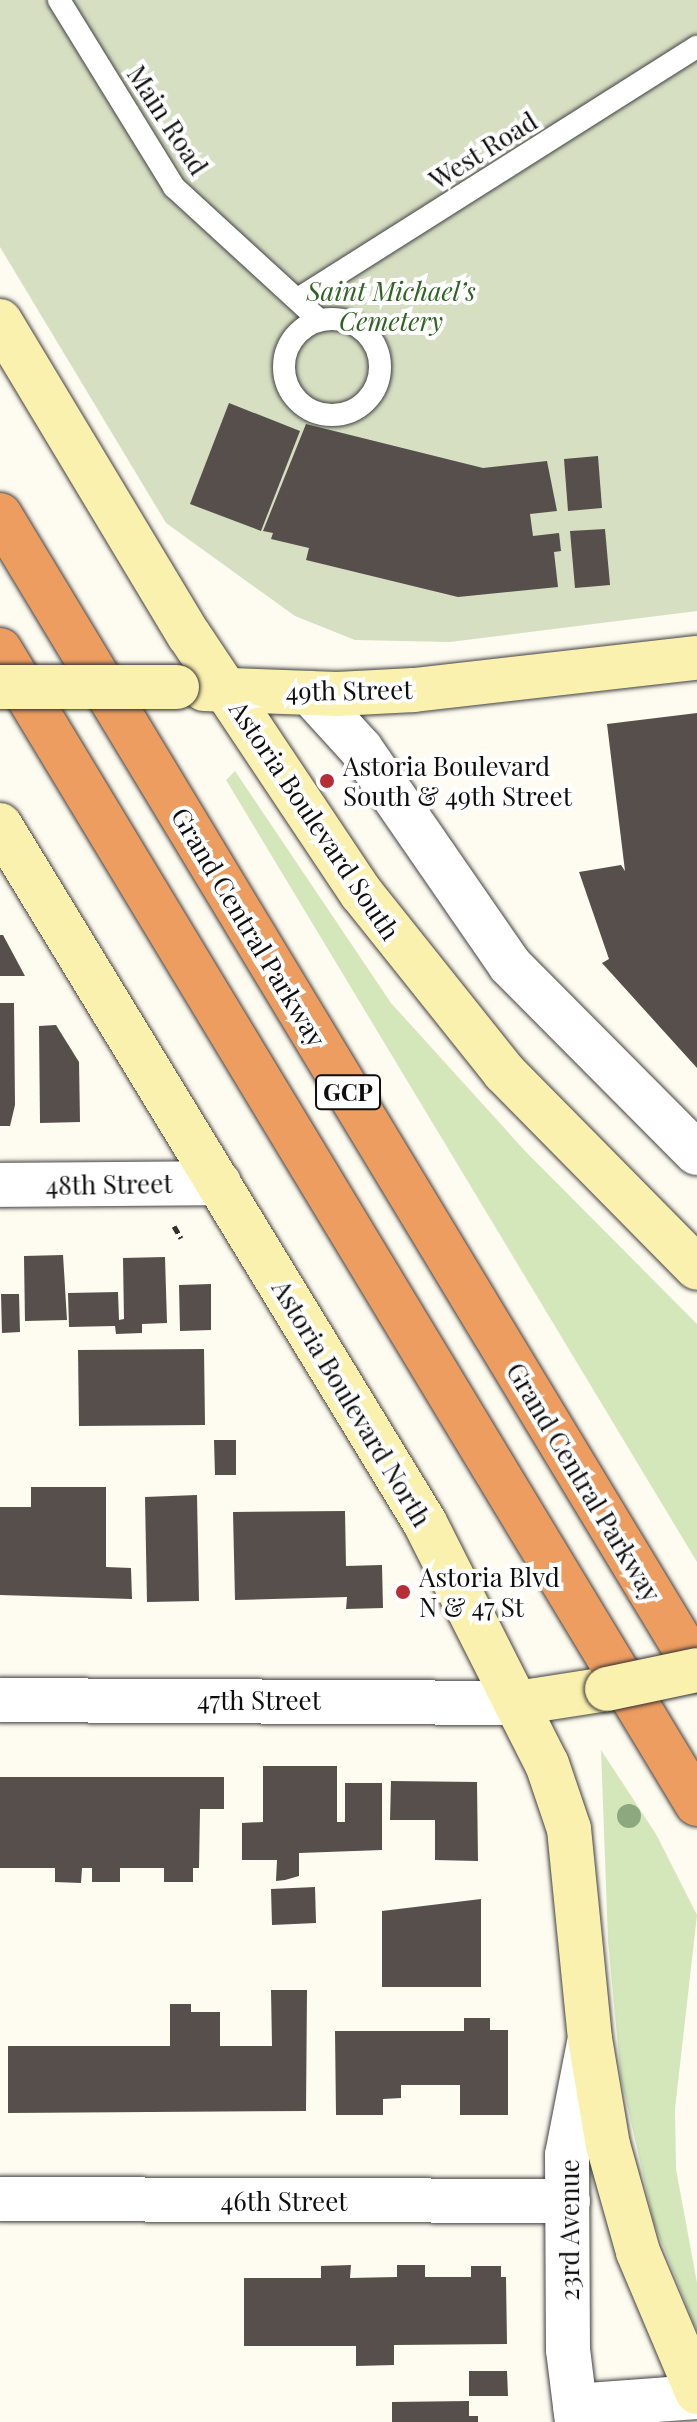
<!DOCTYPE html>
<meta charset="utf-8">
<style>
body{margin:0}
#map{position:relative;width:697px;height:2422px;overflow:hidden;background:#fefbf0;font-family:"Playfair Display",serif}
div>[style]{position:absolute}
.green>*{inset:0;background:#d3e7bb}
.cemetery>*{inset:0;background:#d6dfc2}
.building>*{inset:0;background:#564f4b}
.path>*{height:5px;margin-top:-2.5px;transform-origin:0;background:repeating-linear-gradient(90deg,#303030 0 8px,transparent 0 12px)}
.roads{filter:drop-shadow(0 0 2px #414141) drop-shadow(0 0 2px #414141)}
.lane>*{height:22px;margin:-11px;padding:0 11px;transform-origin:11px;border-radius:11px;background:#fff}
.lane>.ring{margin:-11px;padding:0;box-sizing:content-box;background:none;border:22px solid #fff;border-radius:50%}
.street>*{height:44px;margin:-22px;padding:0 22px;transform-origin:22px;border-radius:22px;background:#fff}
.secondary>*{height:44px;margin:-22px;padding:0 22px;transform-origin:22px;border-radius:22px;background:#fbf1af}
.highway>*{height:44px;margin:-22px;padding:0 22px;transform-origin:22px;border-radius:22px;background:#ed9d60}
.bridges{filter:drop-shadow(0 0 2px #303030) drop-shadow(0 0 2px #303030)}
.secondary-bridge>*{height:44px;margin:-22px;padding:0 22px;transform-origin:22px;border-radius:22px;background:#fbf1af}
.trees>*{width:24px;height:24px;margin:-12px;border-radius:50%;background:#8da77f}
.dots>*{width:22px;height:22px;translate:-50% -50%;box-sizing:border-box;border:4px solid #fff;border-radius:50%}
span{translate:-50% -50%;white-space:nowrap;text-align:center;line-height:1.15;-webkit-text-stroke:8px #fff;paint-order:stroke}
.shield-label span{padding:2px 6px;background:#fff;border:2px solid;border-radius:6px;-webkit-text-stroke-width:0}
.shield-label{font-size:24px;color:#0e0e0e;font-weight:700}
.street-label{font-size:26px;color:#0e0e0e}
.park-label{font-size:26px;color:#306322;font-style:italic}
.poi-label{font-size:26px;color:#0e0e0e}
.left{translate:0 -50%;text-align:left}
</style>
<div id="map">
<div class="green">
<i style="clip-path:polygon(235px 771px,391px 1003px,526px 1152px,697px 1324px,697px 1562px,226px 780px)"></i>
<i style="clip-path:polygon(601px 1750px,656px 1834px,697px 1915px,675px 2109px,676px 2169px,697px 2283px,697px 2331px,654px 2223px,621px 2078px,608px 1941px)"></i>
</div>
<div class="cemetery">
<i style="clip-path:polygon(0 0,697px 0,697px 611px,450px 642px,355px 640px,295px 616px,166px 523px,0 247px)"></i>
</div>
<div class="building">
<i style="clip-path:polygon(229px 403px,300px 431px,261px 531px,190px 504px)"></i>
<i style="clip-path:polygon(306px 424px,483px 468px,547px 461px,557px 511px,530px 514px,533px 536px,559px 533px,561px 551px,554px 552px,558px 587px,458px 597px,306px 560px,309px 548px,271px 539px,273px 533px,263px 531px)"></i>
<i style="clip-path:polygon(598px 456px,602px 508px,568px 511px,564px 459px)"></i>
<i style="clip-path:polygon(605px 529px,610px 585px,575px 588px,570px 531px)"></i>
<i style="clip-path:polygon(697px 713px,697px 1068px,602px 963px,609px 959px,579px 872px,621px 865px,625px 871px,607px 724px)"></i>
<i style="clip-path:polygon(0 935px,3px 935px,25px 976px,0 976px)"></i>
<i style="clip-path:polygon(0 1003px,14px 1003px,15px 1105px,10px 1126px,0 1126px)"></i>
<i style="clip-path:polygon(56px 1025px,79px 1062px,80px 1122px,40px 1123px,39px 1026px)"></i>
<i style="clip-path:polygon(63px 1255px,67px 1320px,25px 1321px,24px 1256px)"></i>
<i style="clip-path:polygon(165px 1257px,167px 1323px,142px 1324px,142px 1333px,116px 1334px,115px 1326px,69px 1327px,68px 1293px,118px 1292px,119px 1320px,124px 1319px,123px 1258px)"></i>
<i style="clip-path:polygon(211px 1284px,211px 1330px,180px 1331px,179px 1285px)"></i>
<i style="clip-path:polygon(1px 1294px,19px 1294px,20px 1332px,2px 1333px)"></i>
<i style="clip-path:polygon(204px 1349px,205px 1425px,79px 1426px,78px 1350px)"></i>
<i style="clip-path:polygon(214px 1440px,236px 1440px,236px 1475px,215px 1475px)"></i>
<i style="clip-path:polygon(31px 1487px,106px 1487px,106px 1567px,131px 1568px,132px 1599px,0 1595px,0 1507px,31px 1507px)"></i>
<i style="clip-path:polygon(197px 1495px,199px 1601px,147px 1602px,145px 1497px)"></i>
<i style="clip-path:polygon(345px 1511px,346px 1566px,382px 1565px,383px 1608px,346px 1609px,347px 1597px,235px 1600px,233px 1512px)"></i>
<i style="clip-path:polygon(263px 1766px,337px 1766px,337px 1822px,345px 1822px,345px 1783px,382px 1783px,382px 1850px,299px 1853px,299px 1876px,285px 1880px,276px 1881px,277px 1860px,242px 1860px,242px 1823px,263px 1822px)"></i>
<i style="clip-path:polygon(0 1777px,224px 1777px,224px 1809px,200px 1809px,199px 1868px,193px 1868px,193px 1882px,164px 1882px,164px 1868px,120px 1868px,120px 1882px,92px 1882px,92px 1868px,82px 1868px,81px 1883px,55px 1882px,55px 1868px,0 1868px)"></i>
<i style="clip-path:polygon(391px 1781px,477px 1782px,478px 1861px,435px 1860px,435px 1820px,390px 1820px)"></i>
<i style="clip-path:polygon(315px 1887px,316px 1923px,272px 1925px,271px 1889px)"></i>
<i style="clip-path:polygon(481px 1899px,481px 1987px,382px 1987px,382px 1911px)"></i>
<i style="clip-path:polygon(271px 1990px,307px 1990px,306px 2111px,8px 2113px,8px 2046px,170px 2046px,170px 2004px,191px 2004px,191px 2012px,220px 2012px,220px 2046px,272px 2046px)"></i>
<i style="clip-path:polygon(464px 2018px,490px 2018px,490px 2030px,508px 2030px,508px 2115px,460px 2115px,460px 2085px,401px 2085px,401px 2098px,383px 2099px,383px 2115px,336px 2115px,335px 2031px,464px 2031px)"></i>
<i style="clip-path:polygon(351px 2265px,350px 2278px,397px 2277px,397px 2265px,425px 2265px,425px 2277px,471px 2277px,471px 2266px,501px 2266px,501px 2277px,506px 2277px,507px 2344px,394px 2345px,394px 2365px,356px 2366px,356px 2346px,244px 2346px,244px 2278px,321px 2278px,321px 2266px)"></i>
<i style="clip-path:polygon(469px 2371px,507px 2371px,508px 2396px,469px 2396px)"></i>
<i style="clip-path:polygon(469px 2401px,469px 2416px,478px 2416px,478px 2422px,392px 2422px,392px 2402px)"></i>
</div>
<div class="path">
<i style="left:174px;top:1226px;width:14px;rotate:60deg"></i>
</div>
<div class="roads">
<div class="lane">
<i style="left:59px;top:0;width:220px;rotate:58.4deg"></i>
<i style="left:174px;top:187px;width:197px;rotate:42.5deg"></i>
<i style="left:298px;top:299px;width:472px;rotate:-32.3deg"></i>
<i class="ring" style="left:284px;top:319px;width:74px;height:74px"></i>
</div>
<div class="street">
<i style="left:310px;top:693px;width:76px;rotate:47.7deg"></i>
<i style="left:361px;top:749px;width:262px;rotate:55.4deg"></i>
<i style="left:510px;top:965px;width:265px;rotate:45.2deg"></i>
<i style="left:0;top:1185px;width:219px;rotate:-0.5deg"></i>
<i style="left:0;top:1700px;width:517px;rotate:0.33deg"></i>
<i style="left:0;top:2199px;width:568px;rotate:0.2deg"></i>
<i style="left:575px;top:2406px;width:122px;rotate:-4.2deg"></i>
<i style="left:577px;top:2422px;width:73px;rotate:-97.1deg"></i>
<i style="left:568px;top:2350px;width:195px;rotate:-90.3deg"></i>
<i style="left:567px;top:2155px;width:114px;rotate:-78.9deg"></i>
</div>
<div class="secondary">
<i style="left:0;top:321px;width:366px;rotate:59deg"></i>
<i style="left:189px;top:635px;width:311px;rotate:56.3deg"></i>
<i style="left:362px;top:894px;width:228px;rotate:51.4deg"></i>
<i style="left:504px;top:1072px;width:275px;rotate:45.4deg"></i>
<i style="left:204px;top:689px;width:133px;rotate:2.2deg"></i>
<i style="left:337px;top:694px;width:77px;rotate:-3deg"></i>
<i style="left:414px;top:690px;width:285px;rotate:-6.5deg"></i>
<i style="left:0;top:825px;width:817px;rotate:58.66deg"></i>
<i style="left:425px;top:1523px;width:270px;rotate:63.2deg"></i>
<i style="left:547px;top:1764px;width:69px;rotate:71.3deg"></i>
<i style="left:569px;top:1829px;width:211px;rotate:84.3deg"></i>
<i style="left:590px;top:2039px;width:108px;rotate:80.4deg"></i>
<i style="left:608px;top:2145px;width:111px;rotate:74.3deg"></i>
<i style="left:638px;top:2252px;width:152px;rotate:67.1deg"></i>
<i style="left:517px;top:1703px;width:91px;rotate:-8.8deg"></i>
</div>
<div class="highway">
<i style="left:0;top:515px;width:1348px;rotate:58.87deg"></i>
<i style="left:0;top:650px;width:1348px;rotate:58.87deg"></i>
</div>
</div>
<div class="bridges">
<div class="secondary-bridge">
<i style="left:0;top:687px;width:177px"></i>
<i style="left:607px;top:1689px;width:92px;rotate:-11.9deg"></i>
</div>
</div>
<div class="trees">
<i style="left:629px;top:1816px"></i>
</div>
<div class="dots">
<i style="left:327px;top:781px;background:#b72d37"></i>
<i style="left:403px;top:1592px;background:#b72d37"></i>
</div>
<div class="shield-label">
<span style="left:348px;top:1092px">GCP</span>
</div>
<div class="street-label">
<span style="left:168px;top:120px;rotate:57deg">Main Road</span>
<span style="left:483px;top:150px;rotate:-32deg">West Road</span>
<span style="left:349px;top:690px;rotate:-1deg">49th Street</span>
<span style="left:315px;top:820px;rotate:56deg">Astoria Boulevard South</span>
<span style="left:249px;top:927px;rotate:59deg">Grand Central Parkway</span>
<span style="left:109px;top:1184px;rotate:-1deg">48th Street</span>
<span style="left:352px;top:1403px;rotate:59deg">Astoria Boulevard North</span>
<span style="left:584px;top:1482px;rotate:59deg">Grand Central Parkway</span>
<span style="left:259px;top:1700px">47th Street</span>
<span style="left:284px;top:2201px">46th Street</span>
<span style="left:569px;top:2230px;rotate:-90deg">23rd Avenue</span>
</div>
<div class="park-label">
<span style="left:391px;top:306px">Saint Michael’s<br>Cemetery</span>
</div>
<div class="poi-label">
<span class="left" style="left:343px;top:781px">Astoria Boulevard<br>South &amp; 49th Street</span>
<span class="left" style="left:419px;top:1592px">Astoria Blvd<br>N &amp; 47 St</span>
</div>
</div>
